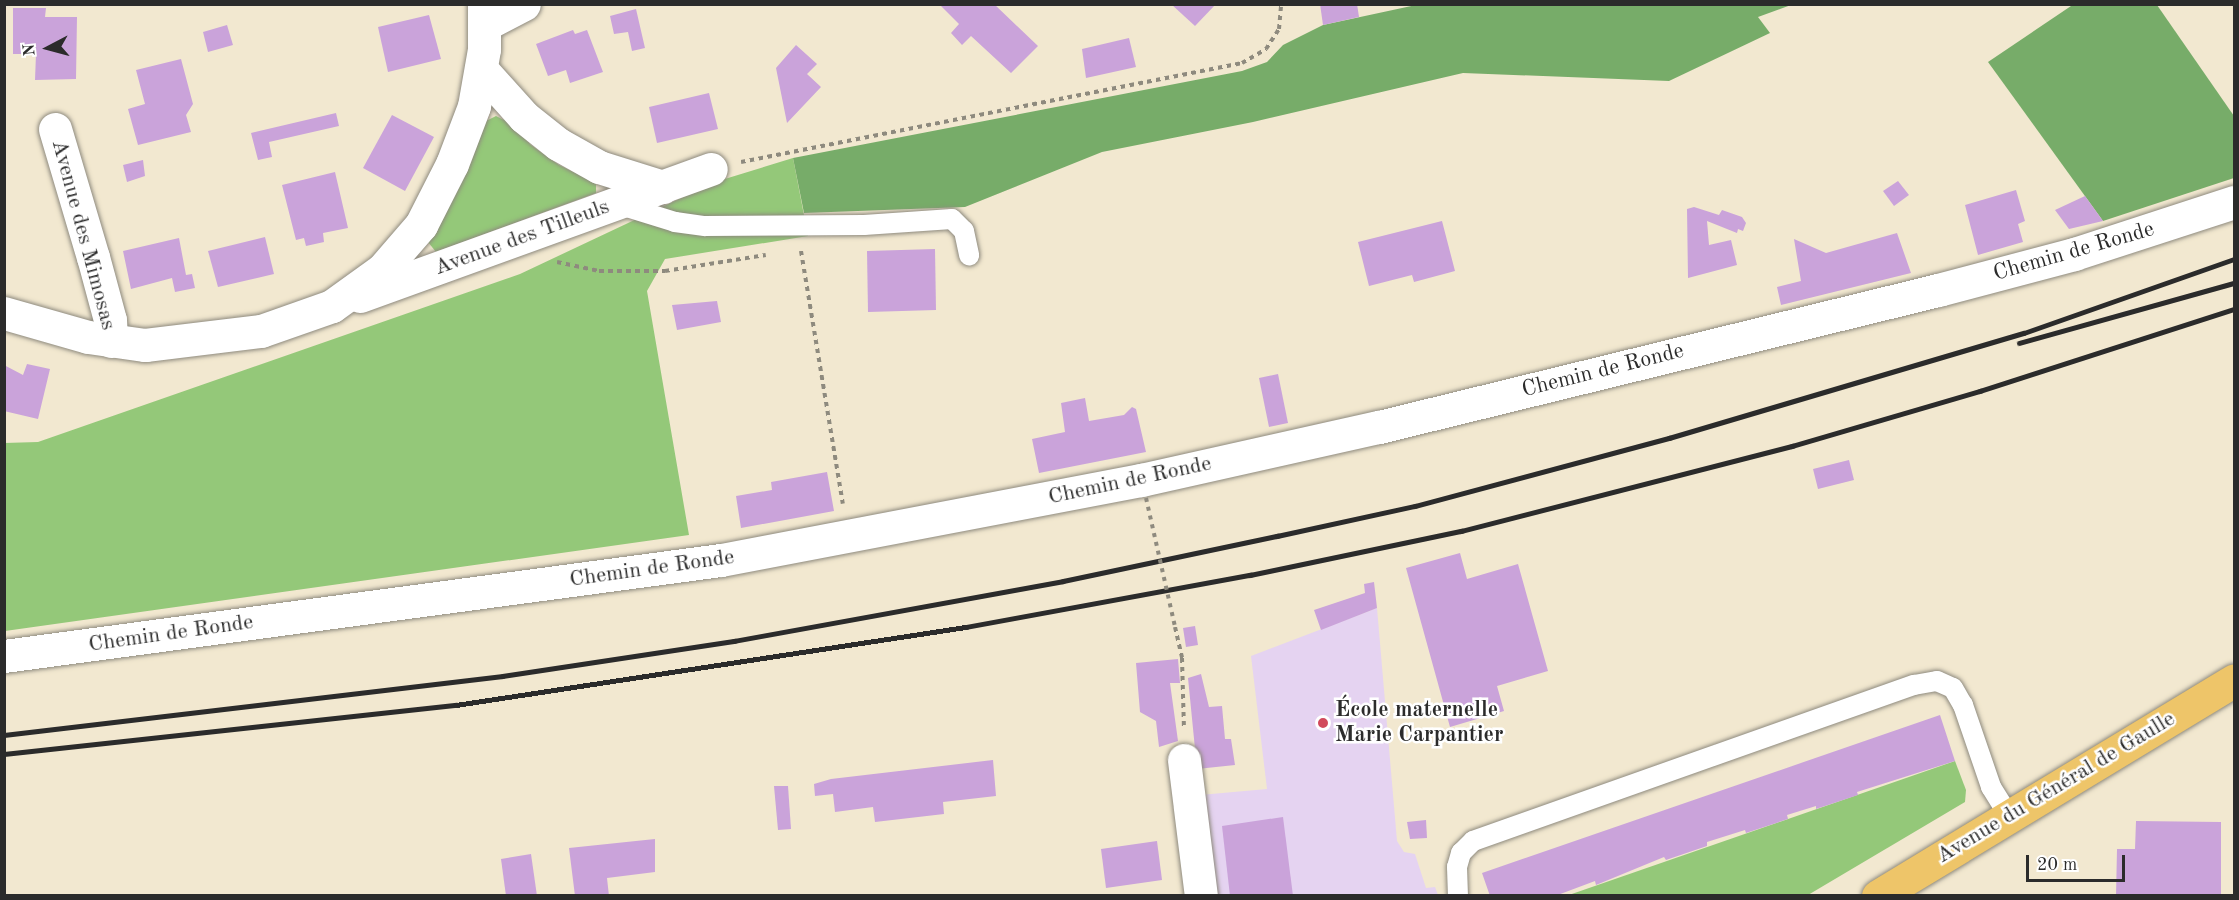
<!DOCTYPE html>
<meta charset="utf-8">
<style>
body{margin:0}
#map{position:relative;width:2239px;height:900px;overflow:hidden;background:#f2e8d0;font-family:"Old Standard TT",serif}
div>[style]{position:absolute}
.built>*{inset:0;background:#e5d3f1}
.green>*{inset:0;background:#94c879}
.forest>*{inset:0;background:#77ac69}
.building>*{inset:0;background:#caa3da}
.path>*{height:4px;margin-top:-2px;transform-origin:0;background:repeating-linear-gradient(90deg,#8e8a7e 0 4.5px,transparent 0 9px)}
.roads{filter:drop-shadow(0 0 2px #8e8a7e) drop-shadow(0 0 2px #8e8a7e)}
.service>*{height:20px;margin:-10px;padding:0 10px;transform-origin:10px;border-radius:10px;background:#fff}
.minor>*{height:33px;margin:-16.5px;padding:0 16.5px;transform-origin:16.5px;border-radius:16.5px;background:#fff}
.primary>*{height:33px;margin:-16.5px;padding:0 16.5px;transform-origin:16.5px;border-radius:16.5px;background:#eec569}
.rail>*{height:4.5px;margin:-2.25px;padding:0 2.25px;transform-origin:2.25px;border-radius:2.25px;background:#2b2b2b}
.path-bridge>*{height:4px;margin-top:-2px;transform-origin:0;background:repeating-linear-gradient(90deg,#8e8a7e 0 4.5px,transparent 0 9px)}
.dots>*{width:16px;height:16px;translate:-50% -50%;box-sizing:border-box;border:3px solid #fff;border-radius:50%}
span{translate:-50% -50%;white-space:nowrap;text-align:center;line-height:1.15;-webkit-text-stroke:5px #fff;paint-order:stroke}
.street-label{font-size:22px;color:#2b2b2b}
.poi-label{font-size:22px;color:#2b2b2b;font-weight:700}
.left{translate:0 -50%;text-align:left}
.frame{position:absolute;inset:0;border:6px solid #2b2b2b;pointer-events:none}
.north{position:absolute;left:18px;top:18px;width:60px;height:60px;-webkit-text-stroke:4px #fff;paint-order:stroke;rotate:264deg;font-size:16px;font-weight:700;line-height:24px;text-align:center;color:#2b2b2b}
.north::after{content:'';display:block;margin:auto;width:21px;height:27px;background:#2b2b2b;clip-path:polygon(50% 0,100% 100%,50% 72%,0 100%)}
.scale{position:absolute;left:2026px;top:855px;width:99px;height:27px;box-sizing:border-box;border:3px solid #2b2b2b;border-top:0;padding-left:8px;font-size:18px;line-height:21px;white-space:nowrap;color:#2b2b2b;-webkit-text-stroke:4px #fff;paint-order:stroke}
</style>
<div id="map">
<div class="built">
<i style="clip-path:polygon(1377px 608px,1397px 841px,1404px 852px,1415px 854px,1426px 888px,1435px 887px,1438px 895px,1213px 895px,1200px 795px,1267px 789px,1251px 656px)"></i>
</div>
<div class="green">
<i style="clip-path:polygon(496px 116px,510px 123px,531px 145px,559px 165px,596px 183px,596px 193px,436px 252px,428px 242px,482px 123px)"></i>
<i style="clip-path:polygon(793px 158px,808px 236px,665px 259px,647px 291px,689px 535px,5px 631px,4px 443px,38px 442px,520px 274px,715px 182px)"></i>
<i style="clip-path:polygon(1955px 761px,1966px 790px,1965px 802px,1808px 895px,1566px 896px)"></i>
</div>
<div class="forest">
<i style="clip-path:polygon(2074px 4px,2157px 5px,2234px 116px,2234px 178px,2103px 221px,1988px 62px)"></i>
<i style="clip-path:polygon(1416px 5px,1791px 5px,1758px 17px,1770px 33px,1669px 81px,1463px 73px,1253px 122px,1102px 152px,965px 207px,804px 213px,793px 158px,1242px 71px,1267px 62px,1283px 45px,1323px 25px)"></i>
</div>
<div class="building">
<i style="clip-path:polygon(939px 4px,994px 4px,1038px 46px,1011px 73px,971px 36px,962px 45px,951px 33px,959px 24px)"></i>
<i style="clip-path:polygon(1171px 4px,1216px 4px,1195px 26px)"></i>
<i style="clip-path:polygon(1320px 4px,1357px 4px,1359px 17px,1323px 25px)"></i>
<i style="clip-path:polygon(13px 8px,46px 8px,45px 17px,77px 17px,76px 79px,35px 80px,36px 54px,13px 54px)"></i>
<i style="clip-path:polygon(636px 9px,645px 48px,632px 51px,628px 32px,614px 34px,610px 16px)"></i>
<i style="clip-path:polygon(429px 15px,441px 59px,388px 72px,378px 27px)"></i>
<i style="clip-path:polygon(227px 25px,233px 45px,208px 52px,203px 32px)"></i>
<i style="clip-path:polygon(573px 30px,575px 34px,587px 30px,603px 72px,570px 83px,566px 70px,548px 76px,536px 44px)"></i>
<i style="clip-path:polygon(1129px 38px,1136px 67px,1086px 78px,1082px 49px)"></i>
<i style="clip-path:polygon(796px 45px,817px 64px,807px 74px,821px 87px,787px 123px,776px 68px)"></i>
<i style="clip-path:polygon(181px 59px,193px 104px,186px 115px,191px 132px,138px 145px,128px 109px,145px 104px,136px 70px)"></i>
<i style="clip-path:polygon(709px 93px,718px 129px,657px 143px,649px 107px)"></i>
<i style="clip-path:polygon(336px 113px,339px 126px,269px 142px,272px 157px,258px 160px,251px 133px)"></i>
<i style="clip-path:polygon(392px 115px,434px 137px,405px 191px,363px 168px)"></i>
<i style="clip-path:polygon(143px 160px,145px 176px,127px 182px,123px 165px)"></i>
<i style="clip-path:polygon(335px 172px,348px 228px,323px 233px,324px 242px,306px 246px,304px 238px,296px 240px,282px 185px)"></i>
<i style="clip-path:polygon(1898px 181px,1909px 195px,1894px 206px,1883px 191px)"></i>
<i style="clip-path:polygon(2016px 190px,2025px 221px,2018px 224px,2023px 242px,1978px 255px,1965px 205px)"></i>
<i style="clip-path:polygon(2085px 196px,2103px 221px,2069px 229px,2055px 210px)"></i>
<i style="clip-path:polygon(1694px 207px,1719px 215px,1722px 210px,1742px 217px,1746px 223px,1743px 231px,1738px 229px,1737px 233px,1707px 221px,1709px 245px,1731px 240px,1737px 265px,1688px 278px,1687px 209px)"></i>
<i style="clip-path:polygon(1442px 221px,1455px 271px,1414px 282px,1412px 275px,1369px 286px,1358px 242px)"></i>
<i style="clip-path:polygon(1897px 233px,1911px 273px,1781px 305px,1777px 287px,1801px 281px,1794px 239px,1826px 253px)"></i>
<i style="clip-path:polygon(265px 237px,274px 274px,218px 287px,208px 251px)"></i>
<i style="clip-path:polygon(179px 238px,186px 275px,192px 274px,195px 288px,175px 292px,172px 278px,131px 289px,123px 251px)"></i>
<i style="clip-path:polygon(935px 249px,936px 310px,868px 312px,867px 251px)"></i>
<i style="clip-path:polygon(717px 301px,721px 322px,677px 330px,672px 305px)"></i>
<i style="clip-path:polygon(27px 364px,50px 369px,38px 419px,4px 411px,4px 365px,23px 375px)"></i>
<i style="clip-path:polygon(1278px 374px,1288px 423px,1269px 427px,1259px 378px)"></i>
<i style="clip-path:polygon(1085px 398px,1089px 421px,1124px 415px,1132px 407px,1136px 409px,1146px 452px,1039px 473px,1032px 439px,1065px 432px,1061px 403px)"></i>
<i style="clip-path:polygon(1849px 460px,1854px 480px,1818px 489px,1813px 469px)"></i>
<i style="clip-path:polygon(827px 472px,834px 511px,741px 528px,736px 496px,772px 490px,771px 482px)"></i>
<i style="clip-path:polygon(1460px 553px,1467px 579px,1518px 564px,1548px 671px,1497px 686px,1504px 711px,1450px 727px,1406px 568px)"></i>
<i style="clip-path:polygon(1374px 582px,1377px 608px,1321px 630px,1314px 610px,1365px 593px,1364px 584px)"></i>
<i style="clip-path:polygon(1195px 626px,1198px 645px,1186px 647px,1183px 628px)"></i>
<i style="clip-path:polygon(1178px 659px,1180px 683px,1170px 683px,1178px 741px,1159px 747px,1156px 721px,1140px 712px,1136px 663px)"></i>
<i style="clip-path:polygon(1201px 674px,1209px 707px,1222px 706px,1225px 739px,1231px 739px,1235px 765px,1197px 769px,1188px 678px)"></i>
<i style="clip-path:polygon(1940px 715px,1955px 761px,1857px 792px,1858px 795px,1816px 809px,1816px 806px,1787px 815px,1788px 819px,1746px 833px,1745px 830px,1707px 842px,1707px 846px,1666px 860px,1664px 857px,1596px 885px,1595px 881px,1555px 896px,1490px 896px,1482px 873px)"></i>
<i style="clip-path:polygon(993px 760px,996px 796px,943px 802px,944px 814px,875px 822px,873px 807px,835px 812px,833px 794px,815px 796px,814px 784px,831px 779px)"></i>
<i style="clip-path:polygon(774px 786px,788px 786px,791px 829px,778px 830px)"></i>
<i style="clip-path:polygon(1283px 817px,1293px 896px,1230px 896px,1222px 826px)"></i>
<i style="clip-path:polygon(1426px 820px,1427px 838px,1410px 839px,1407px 822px)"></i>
<i style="clip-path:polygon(2136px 821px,2221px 822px,2221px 896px,2116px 896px,2117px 849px,2135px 849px)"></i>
<i style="clip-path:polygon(655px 839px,655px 872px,607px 878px,609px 896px,575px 896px,569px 848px)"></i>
<i style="clip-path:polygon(1157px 841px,1162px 880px,1106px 888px,1101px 849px)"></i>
<i style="clip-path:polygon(531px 854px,537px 896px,506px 896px,501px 859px)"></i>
</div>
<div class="path">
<i style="left:741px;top:162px;width:511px;rotate:-11.18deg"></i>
<i style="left:1242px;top:63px;width:28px;rotate:-30deg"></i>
<i style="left:1266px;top:49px;width:24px;rotate:-57deg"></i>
<i style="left:1279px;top:29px;width:25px;rotate:-85deg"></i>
<i style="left:801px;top:251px;width:256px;rotate:80.6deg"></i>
<i style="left:557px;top:262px;width:43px;rotate:12.1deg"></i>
<i style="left:599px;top:271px;width:66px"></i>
<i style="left:665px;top:271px;width:102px;rotate:-9deg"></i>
<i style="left:1175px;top:627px;width:32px;rotate:77deg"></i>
<i style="left:1182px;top:658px;width:70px;rotate:88.4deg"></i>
</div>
<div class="roads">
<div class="service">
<i style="left:617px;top:204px;width:61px;rotate:17.2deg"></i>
<i style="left:675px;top:222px;width:30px;rotate:8deg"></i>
<i style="left:705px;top:226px;width:159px;rotate:-0.4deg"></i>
<i style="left:864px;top:225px;width:88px;rotate:-3.9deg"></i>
<i style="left:952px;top:219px;width:17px;rotate:45deg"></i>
<i style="left:964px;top:231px;width:25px;rotate:78deg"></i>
<i style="left:1458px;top:896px;width:29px;rotate:-92deg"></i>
<i style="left:1457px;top:867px;width:15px;rotate:-74deg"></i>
<i style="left:1461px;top:853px;width:17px;rotate:-45deg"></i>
<i style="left:1473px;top:841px;width:468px;rotate:-19.5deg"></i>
<i style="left:1914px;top:685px;width:23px;rotate:-10deg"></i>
<i style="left:1937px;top:681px;width:17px;rotate:24deg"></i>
<i style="left:1953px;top:688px;width:20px;rotate:60deg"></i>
<i style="left:1963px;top:705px;width:87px;rotate:71.1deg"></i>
<i style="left:1991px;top:787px;width:34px;rotate:58deg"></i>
</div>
<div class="minor">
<i style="left:484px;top:25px;width:45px;rotate:-27.7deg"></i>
<i style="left:481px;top:69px;width:64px;rotate:48.1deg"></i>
<i style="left:524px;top:117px;width:43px;rotate:38.5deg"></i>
<i style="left:558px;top:144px;width:47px;rotate:29.3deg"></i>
<i style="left:599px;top:167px;width:67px;rotate:17.4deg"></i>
<i style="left:55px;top:129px;width:134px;rotate:73.5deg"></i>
<i style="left:93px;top:257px;width:65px;rotate:74.9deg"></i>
<i style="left:110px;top:320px;width:21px;rotate:87deg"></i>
<i style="left:360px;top:296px;width:373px;rotate:-19.9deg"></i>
<i style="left:4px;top:313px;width:87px;rotate:15.9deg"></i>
<i style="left:88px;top:337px;width:58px;rotate:8deg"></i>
<i style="left:145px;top:345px;width:117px;rotate:-6.9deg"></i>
<i style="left:261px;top:331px;width:75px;rotate:-19.4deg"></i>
<i style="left:332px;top:306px;width:62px;rotate:-35.8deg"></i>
<i style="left:382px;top:270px;width:60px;rotate:-49.1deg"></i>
<i style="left:421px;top:225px;width:68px;rotate:-63.1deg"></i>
<i style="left:452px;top:164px;width:62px;rotate:-69.2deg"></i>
<i style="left:474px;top:106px;width:58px;rotate:-80deg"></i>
<i style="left:484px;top:49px;width:45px;rotate:-90deg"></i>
<i style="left:4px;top:656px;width:723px;rotate:-7.63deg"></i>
<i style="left:721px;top:560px;width:428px;rotate:-10.8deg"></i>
<i style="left:1141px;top:480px;width:244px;rotate:-12.6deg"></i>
<i style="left:1379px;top:427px;width:576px;rotate:-13.77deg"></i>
<i style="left:1938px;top:290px;width:141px;rotate:-14.8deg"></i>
<i style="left:2074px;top:254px;width:168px;rotate:-18deg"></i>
<i style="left:1184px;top:760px;width:137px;rotate:82.9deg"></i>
</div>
<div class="primary">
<i style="left:1878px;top:896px;width:416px;rotate:-31.2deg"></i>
</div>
</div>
<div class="rail">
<i style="left:2019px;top:343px;width:223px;rotate:-15.6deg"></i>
<i style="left:4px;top:735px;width:502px;rotate:-6.74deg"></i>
<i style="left:503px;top:676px;width:234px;rotate:-8.6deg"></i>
<i style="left:734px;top:641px;width:334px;rotate:-10.3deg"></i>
<i style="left:1063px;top:581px;width:219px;rotate:-11.9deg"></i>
<i style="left:1277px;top:536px;width:141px;rotate:-12.3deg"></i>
<i style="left:1415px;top:506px;width:263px;rotate:-15deg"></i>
<i style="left:1669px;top:438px;width:370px;rotate:-16.5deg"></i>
<i style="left:2024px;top:333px;width:223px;rotate:-19.4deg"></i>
<i style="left:4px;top:754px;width:455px;rotate:-6.2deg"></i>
<i style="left:456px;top:705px;width:516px;rotate:-8.7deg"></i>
<i style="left:966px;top:627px;width:289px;rotate:-10.4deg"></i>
<i style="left:1250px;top:575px;width:216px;rotate:-11.8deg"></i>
<i style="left:1461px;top:531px;width:342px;rotate:-14.4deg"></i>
<i style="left:1792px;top:446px;width:196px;rotate:-16.3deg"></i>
<i style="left:1980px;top:391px;width:267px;rotate:-17.9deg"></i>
</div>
<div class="path-bridge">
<i style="left:1146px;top:498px;width:132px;rotate:77.3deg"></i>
</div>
<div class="dots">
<i style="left:1323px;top:723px;background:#d1495b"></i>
</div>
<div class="street-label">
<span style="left:83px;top:235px;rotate:75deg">Avenue des Mimosas</span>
<span style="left:522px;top:238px;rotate:-20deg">Avenue des Tilleuls</span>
<span style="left:2074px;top:252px;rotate:-16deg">Chemin de Ronde</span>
<span style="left:1603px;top:371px;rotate:-14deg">Chemin de Ronde</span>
<span style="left:1130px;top:481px;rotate:-12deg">Chemin de Ronde</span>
<span style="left:652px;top:569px;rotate:-8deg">Chemin de Ronde</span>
<span style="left:171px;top:634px;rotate:-8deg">Chemin de Ronde</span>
<span style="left:2056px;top:788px;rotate:-31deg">Avenue du Général de Gaulle</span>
</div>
<div class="poi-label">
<span class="left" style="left:1335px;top:723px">École maternelle<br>Marie Carpantier</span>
</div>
<div class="frame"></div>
<div class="north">N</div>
<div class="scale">20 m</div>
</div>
